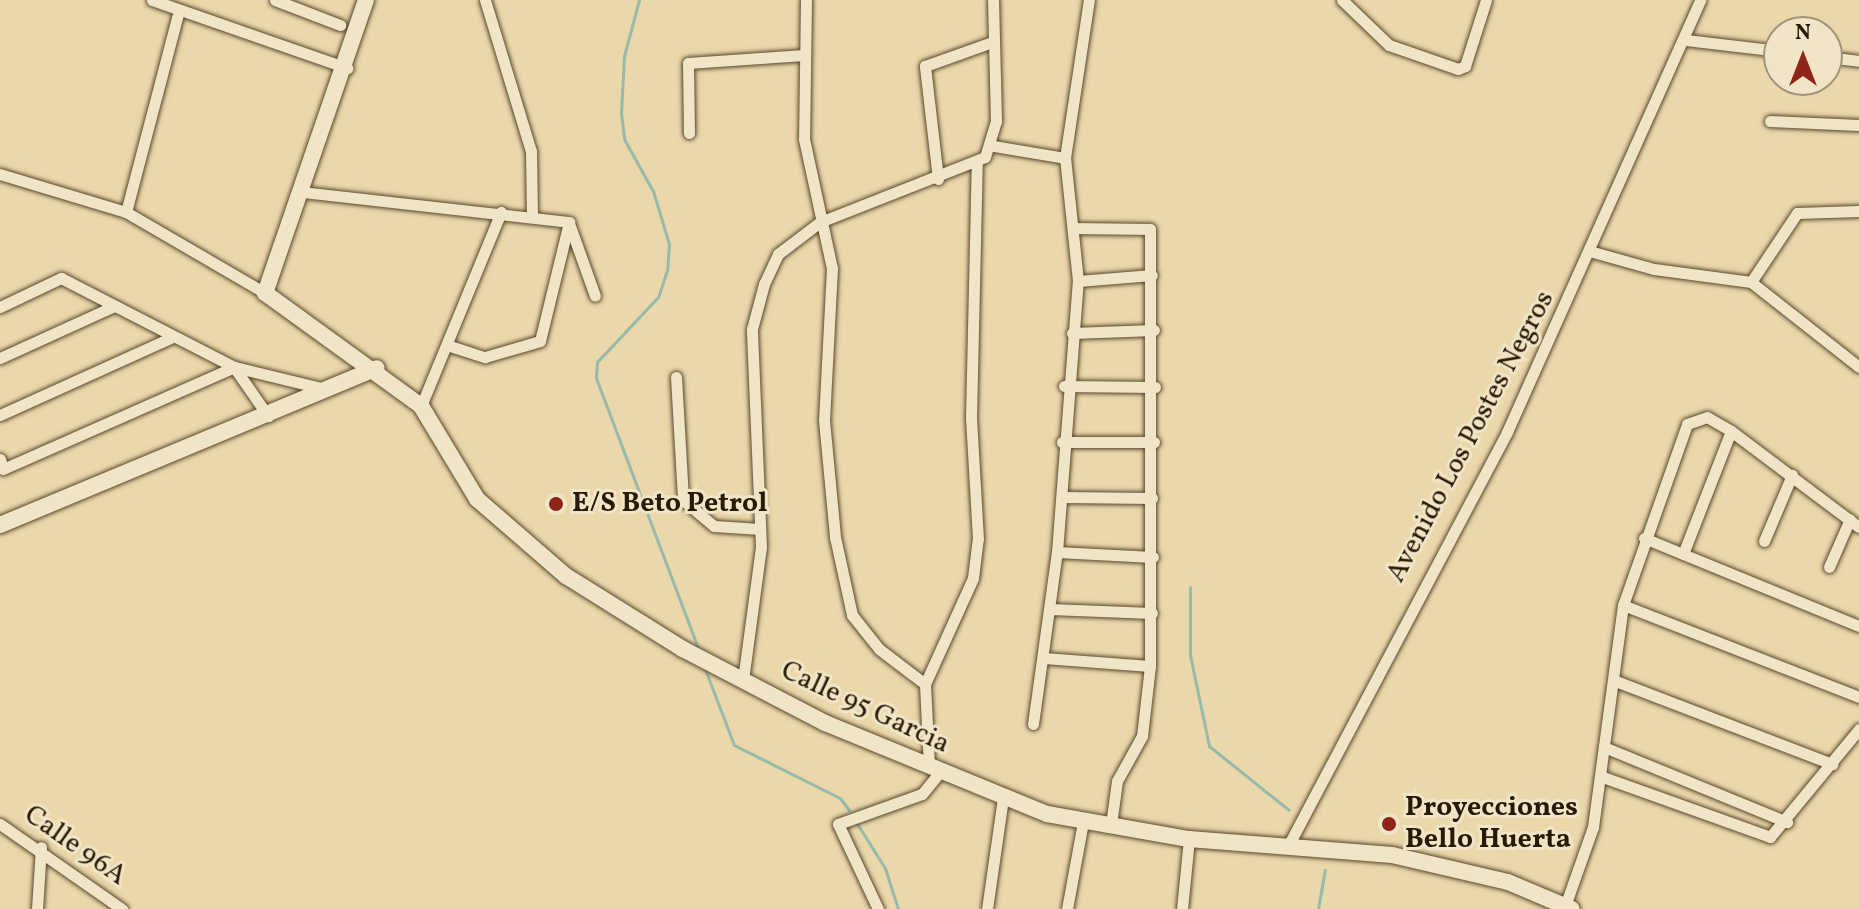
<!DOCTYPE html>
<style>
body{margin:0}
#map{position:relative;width:1859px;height:909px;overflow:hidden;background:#ead7aa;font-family:Vollkorn,serif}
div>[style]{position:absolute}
.stream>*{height:3px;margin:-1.5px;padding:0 1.5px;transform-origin:1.5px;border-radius:1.5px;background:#98baaa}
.roads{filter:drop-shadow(0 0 2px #59482c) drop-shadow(0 0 2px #59482c)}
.street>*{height:11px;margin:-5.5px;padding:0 5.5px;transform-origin:5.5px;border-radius:5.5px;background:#f1e5c8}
.secondary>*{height:16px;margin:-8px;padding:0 8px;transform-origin:8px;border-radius:8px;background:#f1e5c8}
.dots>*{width:22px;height:22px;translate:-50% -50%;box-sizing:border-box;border:4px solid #f1e5c8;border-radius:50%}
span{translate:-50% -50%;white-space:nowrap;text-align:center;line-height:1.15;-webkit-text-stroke:6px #f1e5c8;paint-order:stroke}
.street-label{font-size:28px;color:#291902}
.poi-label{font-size:28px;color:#291902;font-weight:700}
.left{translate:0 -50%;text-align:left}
.north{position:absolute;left:1763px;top:16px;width:80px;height:80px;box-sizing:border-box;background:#f1e5c8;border:2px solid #a19379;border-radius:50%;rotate:0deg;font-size:22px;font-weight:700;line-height:32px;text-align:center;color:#291902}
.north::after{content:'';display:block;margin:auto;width:28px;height:36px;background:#8f2418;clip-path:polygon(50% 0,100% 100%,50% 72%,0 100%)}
</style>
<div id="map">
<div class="stream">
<i style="left:639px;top:0;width:58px;rotate:105deg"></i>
<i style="left:624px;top:56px;width:57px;rotate:93deg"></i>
<i style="left:621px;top:113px;width:26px;rotate:83deg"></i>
<i style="left:624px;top:139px;width:60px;rotate:60.9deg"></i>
<i style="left:653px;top:191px;width:55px;rotate:73.2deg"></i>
<i style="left:669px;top:244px;width:26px;rotate:94deg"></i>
<i style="left:667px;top:270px;width:28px;rotate:108deg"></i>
<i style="left:658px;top:297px;width:89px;rotate:133.2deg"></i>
<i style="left:597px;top:362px;width:16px;rotate:94deg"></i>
<i style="left:596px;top:378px;width:291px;rotate:69.3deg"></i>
<i style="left:1190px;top:587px;width:68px;rotate:90deg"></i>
<i style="left:1190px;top:655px;width:93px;rotate:78.2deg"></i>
<i style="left:1209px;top:746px;width:102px;rotate:38.7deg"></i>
<i style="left:705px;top:669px;width:81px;rotate:69.1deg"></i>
<i style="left:734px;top:745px;width:119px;rotate:26.6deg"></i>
<i style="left:840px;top:798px;width:15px;rotate:53deg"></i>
<i style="left:856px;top:822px;width:54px;rotate:57.8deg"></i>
<i style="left:885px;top:868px;width:43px;rotate:72.4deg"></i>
<i style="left:1318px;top:909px;width:40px;rotate:-80deg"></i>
</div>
<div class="roads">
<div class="street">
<i style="left:152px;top:0;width:207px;rotate:19.2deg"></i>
<i style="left:275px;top:0;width:70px;rotate:21deg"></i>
<i style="left:485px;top:0;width:158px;rotate:73.1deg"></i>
<i style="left:531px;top:151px;width:65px;rotate:89.1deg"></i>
<i style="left:806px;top:0;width:139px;rotate:90.8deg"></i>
<i style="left:804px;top:139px;width:132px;rotate:77.8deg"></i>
<i style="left:832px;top:268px;width:152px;rotate:93deg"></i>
<i style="left:824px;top:420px;width:118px;rotate:84.6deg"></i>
<i style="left:835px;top:537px;width:80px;rotate:77.7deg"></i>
<i style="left:852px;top:615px;width:43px;rotate:51.5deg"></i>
<i style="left:879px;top:649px;width:58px;rotate:37.3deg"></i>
<i style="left:925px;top:684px;width:82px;rotate:87.2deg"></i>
<i style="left:1342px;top:0;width:65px;rotate:43.8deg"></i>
<i style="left:1389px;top:45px;width:73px;rotate:19.2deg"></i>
<i style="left:1458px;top:69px;width:8px;rotate:-23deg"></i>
<i style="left:1465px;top:66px;width:69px;rotate:-72.3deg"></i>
<i style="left:1686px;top:40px;width:94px;rotate:6.7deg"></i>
<i style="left:1827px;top:57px;width:32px;rotate:7deg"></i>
<i style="left:1770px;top:121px;width:89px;rotate:2.6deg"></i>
<i style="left:689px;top:133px;width:70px;rotate:-90.8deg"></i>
<i style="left:688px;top:63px;width:116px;rotate:-3.9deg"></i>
<i style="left:994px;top:146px;width:72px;rotate:9.6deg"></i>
<i style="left:0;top:174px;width:132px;rotate:16.8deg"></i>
<i style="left:126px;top:212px;width:161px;rotate:30.2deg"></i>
<i style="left:938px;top:179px;width:114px;rotate:-96.6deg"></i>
<i style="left:925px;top:66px;width:71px;rotate:-19.7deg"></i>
<i style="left:302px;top:192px;width:269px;rotate:6.4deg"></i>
<i style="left:126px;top:212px;width:209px;rotate:-75.3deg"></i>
<i style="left:570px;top:226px;width:74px;rotate:70.3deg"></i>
<i style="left:1076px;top:228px;width:74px;rotate:0.8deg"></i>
<i style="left:1150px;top:229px;width:437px;rotate:90deg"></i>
<i style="left:1150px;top:666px;width:70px;rotate:96.5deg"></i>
<i style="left:1142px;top:736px;width:51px;rotate:119.1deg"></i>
<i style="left:1117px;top:781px;width:44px;rotate:97.8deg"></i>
<i style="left:1593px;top:252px;width:63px;rotate:15.6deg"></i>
<i style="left:1654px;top:269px;width:98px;rotate:7.6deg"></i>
<i style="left:1751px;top:282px;width:137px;rotate:38.2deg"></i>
<i style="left:1078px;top:281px;width:74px;rotate:-4.6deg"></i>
<i style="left:1751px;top:282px;width:83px;rotate:-56.3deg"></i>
<i style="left:1797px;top:213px;width:62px;rotate:-1.8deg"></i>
<i style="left:0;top:307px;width:68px;rotate:-25.4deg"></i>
<i style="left:61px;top:278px;width:195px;rotate:27.2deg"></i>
<i style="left:234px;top:367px;width:94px;rotate:13.6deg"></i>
<i style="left:1072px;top:333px;width:82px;rotate:-2.1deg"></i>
<i style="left:447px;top:345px;width:40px;rotate:18deg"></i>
<i style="left:485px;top:357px;width:57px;rotate:-16.2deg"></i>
<i style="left:540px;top:341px;width:122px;rotate:-76.3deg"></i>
<i style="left:0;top:358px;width:125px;rotate:-24.5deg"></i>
<i style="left:676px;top:377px;width:123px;rotate:86.7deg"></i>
<i style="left:683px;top:500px;width:40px;rotate:40deg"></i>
<i style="left:714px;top:526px;width:46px;rotate:3.7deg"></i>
<i style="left:1064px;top:386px;width:91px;rotate:0.6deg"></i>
<i style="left:421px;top:406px;width:210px;rotate:-67.6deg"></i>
<i style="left:0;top:415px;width:190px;rotate:-24.3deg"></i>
<i style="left:1062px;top:442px;width:92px"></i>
<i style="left:0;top:459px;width:10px;rotate:73deg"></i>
<i style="left:3px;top:469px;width:253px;rotate:-23.8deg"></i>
<i style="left:234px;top:367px;width:60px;rotate:55.2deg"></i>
<i style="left:1062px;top:497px;width:90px;rotate:0.6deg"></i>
<i style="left:1644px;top:538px;width:232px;rotate:22.3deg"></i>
<i style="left:1764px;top:541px;width:72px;rotate:-67deg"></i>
<i style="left:1057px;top:552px;width:96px;rotate:3deg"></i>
<i style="left:1683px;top:554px;width:132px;rotate:-68.7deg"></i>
<i style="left:1829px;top:567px;width:52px;rotate:-66.4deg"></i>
<i style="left:1623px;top:605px;width:253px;rotate:21.3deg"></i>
<i style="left:1050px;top:609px;width:102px;rotate:2.2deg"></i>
<i style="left:1044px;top:658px;width:106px;rotate:4.3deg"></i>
<i style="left:743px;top:680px;width:134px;rotate:-82.3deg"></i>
<i style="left:761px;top:547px;width:218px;rotate:-92.4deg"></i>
<i style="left:752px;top:329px;width:47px;rotate:-75.1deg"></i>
<i style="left:764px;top:284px;width:33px;rotate:-65deg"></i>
<i style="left:778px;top:254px;width:53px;rotate:-37.3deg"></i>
<i style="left:820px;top:222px;width:177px;rotate:-21.5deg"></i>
<i style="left:985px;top:157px;width:38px;rotate:-73deg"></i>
<i style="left:996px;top:121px;width:121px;rotate:-91.4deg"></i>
<i style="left:1613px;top:680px;width:235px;rotate:21deg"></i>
<i style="left:925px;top:684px;width:116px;rotate:-65.6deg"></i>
<i style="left:973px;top:578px;width:39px;rotate:-83deg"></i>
<i style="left:978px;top:539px;width:121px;rotate:-93.3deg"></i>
<i style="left:971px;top:418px;width:256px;rotate:-88.7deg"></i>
<i style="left:1033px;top:724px;width:174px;rotate:-82.1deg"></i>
<i style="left:1057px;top:552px;width:272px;rotate:-85.6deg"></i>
<i style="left:1078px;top:281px;width:124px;rotate:-96deg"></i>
<i style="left:1065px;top:158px;width:160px;rotate:-81.4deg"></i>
<i style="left:1604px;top:747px;width:198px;rotate:22.3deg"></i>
<i style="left:1600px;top:776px;width:181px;rotate:19.7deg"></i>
<i style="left:1770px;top:837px;width:140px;rotate:-50.5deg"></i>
<i style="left:0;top:824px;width:149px;rotate:34.9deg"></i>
<i style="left:1288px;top:846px;width:468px;rotate:-62.1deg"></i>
<i style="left:1507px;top:432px;width:473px;rotate:-65.9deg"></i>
<i style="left:1565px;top:906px;width:84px;rotate:-70.5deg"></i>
<i style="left:1593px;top:827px;width:224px;rotate:-82.3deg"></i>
<i style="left:1623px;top:605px;width:192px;rotate:-70.5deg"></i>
<i style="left:1687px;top:424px;width:21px;rotate:-19deg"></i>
<i style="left:1707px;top:417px;width:28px;rotate:30deg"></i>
<i style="left:1731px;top:431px;width:160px;rotate:36.9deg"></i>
<i style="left:37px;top:909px;width:62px;rotate:-86.3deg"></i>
<i style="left:878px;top:909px;width:94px;rotate:-115.2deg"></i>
<i style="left:838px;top:824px;width:89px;rotate:-19.7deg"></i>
<i style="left:922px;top:794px;width:28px;rotate:-51deg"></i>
<i style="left:987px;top:909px;width:112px;rotate:-81.8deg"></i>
<i style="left:1067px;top:909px;width:88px;rotate:-79.6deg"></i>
<i style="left:1182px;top:909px;width:70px;rotate:-84.3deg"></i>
</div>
<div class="secondary">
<i style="left:366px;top:0;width:310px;rotate:109deg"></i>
<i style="left:265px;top:293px;width:193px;rotate:35.9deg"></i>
<i style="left:421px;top:406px;width:109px;rotate:58.9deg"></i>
<i style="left:477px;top:499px;width:118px;rotate:40.9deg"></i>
<i style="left:566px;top:576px;width:138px;rotate:32deg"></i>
<i style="left:683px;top:649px;width:160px;rotate:27.5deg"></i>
<i style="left:825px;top:723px;width:240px;rotate:22.3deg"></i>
<i style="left:1047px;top:814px;width:144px;rotate:10deg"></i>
<i style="left:1189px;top:839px;width:204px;rotate:4.5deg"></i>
<i style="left:1392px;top:855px;width:119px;rotate:13.1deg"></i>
<i style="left:1508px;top:882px;width:69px;rotate:22.9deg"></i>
<i style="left:0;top:525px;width:408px;rotate:-22.6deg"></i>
</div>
</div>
<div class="dots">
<i style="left:556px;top:504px;background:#8f2418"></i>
<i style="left:1389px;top:824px;background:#8f2418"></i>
</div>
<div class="street-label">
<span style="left:1471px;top:437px;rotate:-62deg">Avenido Los Postes Negros</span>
<span style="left:865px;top:708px;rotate:25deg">Calle 95 Garcia</span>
<span style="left:75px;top:846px;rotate:35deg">Calle 96A</span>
</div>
<div class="poi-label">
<span class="left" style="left:572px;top:504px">E/S Beto Petrol</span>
<span class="left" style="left:1405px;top:824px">Proyecciones<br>Bello Huerta</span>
</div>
<div class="north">N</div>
</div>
